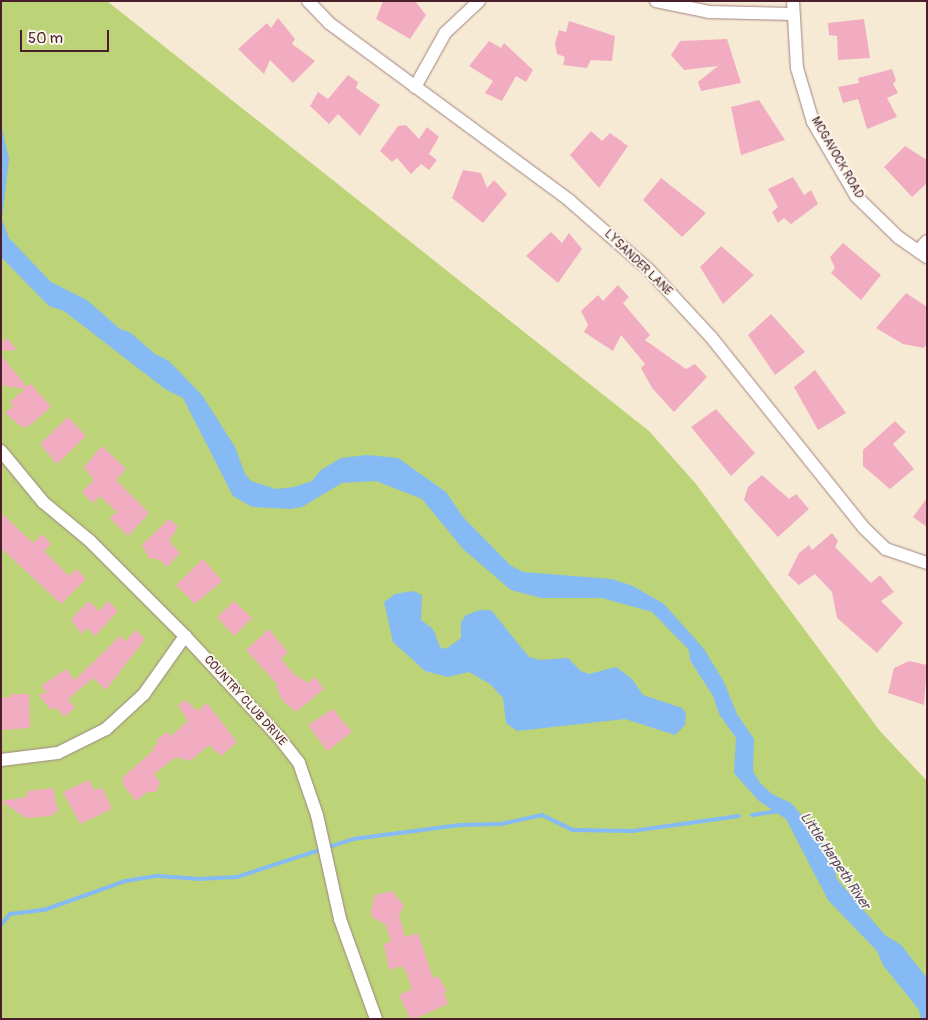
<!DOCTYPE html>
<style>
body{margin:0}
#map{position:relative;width:928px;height:1020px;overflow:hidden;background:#f7ead5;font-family:Pangolin,sans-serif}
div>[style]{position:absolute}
.green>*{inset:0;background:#bcd377}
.water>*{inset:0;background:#85baf4}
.stream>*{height:4px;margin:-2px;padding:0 2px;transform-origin:2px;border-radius:2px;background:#85baf4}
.building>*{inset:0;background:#f2acc2}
.roads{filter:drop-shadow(0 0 1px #a08480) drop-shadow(0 0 1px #a08480)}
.street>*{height:12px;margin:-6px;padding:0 6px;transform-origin:6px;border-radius:6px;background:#fff}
span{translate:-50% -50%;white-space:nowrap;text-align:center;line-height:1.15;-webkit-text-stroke:4px #fbf7ec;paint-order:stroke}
.street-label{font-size:12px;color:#4a1f2b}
.water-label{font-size:14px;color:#5c4e67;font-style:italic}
.frame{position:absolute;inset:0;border:2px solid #4a1f2b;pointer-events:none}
.scale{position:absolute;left:20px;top:30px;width:89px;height:22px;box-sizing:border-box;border:2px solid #4a1f2b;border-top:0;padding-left:6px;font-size:15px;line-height:18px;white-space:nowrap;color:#4a1f2b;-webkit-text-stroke:4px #fbf7ec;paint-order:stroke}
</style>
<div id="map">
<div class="green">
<i style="clip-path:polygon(1px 1px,107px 1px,649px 431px,696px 484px,880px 731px,927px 781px,927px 1019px,1px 1019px)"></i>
</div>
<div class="water">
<i style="clip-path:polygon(1px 124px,9px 159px,2px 219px,9px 238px,51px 282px,87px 300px,120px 329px,131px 333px,155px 354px,169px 361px,202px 395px,235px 447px,245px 474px,251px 481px,276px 489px,294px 487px,312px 481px,321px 470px,341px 458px,367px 455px,398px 458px,446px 492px,463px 517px,510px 565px,523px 572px,612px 579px,633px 586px,664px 604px,704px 649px,724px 682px,737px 714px,754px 739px,753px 771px,760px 783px,772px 794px,791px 803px,808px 822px,835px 862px,836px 878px,885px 935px,901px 945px,927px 978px,927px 1019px,921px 1019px,919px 1010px,883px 965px,877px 951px,828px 900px,786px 819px,759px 801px,734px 773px,736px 738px,719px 714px,713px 696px,690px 660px,689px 650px,652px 612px,602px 598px,541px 598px,511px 590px,463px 549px,422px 499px,376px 481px,342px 483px,302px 507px,290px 509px,252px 507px,233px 496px,183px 398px,165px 389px,64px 311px,49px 306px,1px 257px)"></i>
<i style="clip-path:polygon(413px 591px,422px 595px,421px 620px,433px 629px,440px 647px,446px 649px,461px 638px,461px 622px,466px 615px,480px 610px,491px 610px,529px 657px,540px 660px,568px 658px,581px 671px,589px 674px,616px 667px,632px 679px,643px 695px,682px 708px,686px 713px,685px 725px,675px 735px,625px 719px,517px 731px,506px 723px,503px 698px,490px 684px,469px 672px,448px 677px,425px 671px,393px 642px,384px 602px,395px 594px)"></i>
</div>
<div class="stream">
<i style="left:752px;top:815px;width:28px;rotate:-8deg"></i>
<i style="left:1px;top:925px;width:14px;rotate:-51deg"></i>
<i style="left:10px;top:914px;width:34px;rotate:-7deg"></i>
<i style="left:44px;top:910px;width:86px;rotate:-19.7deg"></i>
<i style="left:125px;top:881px;width:33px;rotate:-9deg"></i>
<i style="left:158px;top:876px;width:39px;rotate:4deg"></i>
<i style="left:197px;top:879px;width:40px;rotate:-2.9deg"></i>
<i style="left:237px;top:877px;width:122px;rotate:-18.1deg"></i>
<i style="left:353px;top:839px;width:108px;rotate:-7.5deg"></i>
<i style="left:460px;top:825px;width:41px;rotate:-1.4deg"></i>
<i style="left:501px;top:824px;width:42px;rotate:-12.4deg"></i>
<i style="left:542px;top:815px;width:34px;rotate:26deg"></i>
<i style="left:573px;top:830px;width:59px;rotate:1deg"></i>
<i style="left:632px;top:831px;width:108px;rotate:-8deg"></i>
</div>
<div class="building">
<i style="clip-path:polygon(383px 1px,415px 1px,426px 15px,410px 39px,376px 19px)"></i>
<i style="clip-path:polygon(278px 18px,295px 39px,292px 44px,315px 61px,293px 83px,270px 60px,264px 74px,238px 49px,267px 23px,271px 28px)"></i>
<i style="clip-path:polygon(864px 19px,870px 58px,838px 60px,837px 36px,829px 35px,828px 23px)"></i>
<i style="clip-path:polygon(569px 21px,615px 36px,612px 61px,591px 60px,587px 68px,563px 65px,565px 57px,557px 54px,555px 43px,559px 30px,566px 32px)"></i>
<i style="clip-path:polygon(727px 39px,741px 83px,701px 91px,698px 82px,718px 66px,684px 70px,671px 55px,680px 41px)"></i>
<i style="clip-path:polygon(489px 41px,501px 48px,504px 43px,533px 70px,526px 82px,516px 76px,502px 101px,485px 93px,493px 81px,469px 66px)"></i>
<i style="clip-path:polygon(892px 69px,896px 80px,893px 84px,898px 93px,887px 98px,897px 117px,867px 129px,858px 99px,843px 103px,838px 87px,859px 83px,858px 78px)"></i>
<i style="clip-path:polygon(348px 75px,358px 82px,356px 88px,380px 105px,360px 136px,338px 114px,329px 124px,310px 106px,318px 92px,328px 99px)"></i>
<i style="clip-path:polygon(759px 100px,785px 140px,741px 155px,731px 107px)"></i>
<i style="clip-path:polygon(406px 125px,419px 139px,427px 127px,439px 137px,429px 154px,437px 160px,429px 170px,421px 164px,411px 174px,397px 158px,392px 162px,380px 151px,398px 126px)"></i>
<i style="clip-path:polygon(591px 131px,602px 141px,610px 133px,628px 146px,599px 188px,570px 155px)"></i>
<i style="clip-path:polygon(905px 146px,927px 160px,927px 183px,912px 197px,884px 167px)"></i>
<i style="clip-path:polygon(463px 170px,481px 173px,487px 188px,494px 180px,507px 194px,483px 223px,452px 198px)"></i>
<i style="clip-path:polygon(793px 177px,804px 195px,811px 190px,818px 204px,791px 224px,784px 218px,778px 223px,772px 212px,778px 207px,768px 189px)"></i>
<i style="clip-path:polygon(661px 178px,706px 213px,682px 237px,643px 200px)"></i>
<i style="clip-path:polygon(551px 232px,562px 243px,569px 233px,582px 249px,558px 283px,526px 256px)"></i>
<i style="clip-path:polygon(843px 243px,881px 275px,861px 300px,831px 273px,835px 268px,830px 257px)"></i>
<i style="clip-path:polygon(721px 246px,754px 275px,723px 304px,700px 267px)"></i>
<i style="clip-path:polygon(618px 285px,629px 297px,623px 303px,650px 335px,645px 340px,686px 369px,695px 364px,707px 377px,674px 412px,652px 388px,641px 368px,645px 364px,621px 335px,613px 351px,584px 332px,588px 325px,581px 311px,598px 295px,603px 301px)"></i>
<i style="clip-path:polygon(906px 293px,927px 307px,927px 343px,924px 348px,903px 344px,876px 328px)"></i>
<i style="clip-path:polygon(771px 314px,805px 352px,775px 375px,748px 335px)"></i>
<i style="clip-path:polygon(7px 338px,17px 350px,1px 351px,1px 343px)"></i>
<i style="clip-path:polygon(1px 355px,27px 387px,31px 384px,51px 407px,28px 427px,26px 425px,23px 428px,5px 413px,14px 406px,10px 402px,25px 389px,1px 385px)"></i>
<i style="clip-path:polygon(815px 370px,846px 413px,818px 430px,794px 387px)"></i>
<i style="clip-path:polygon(716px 409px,755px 453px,731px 476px,691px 427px)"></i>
<i style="clip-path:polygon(68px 417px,86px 436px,57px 464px,40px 444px)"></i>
<i style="clip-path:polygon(895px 421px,906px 432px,893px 444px,914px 469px,890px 489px,863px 466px,863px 450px)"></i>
<i style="clip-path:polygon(102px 446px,126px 469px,116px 480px,149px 513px,128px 536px,110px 518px,117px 512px,100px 496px,93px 503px,82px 492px,94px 480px,84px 467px)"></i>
<i style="clip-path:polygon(762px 475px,789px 499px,796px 494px,809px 509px,778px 537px,744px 500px,748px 487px)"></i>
<i style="clip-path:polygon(927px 498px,927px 527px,913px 517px)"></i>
<i style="clip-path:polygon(1px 513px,33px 543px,42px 534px,51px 544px,44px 551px,69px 576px,77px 569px,86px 579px,61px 604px,1px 548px)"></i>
<i style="clip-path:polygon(169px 519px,178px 527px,169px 541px,180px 553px,167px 567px,160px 560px,149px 558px,142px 545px)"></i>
<i style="clip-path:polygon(832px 533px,838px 541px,835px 547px,871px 583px,880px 575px,894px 592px,881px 601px,903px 623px,877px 653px,837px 618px,832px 592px,815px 574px,799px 585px,788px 575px,799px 553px,809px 545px,812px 550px)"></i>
<i style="clip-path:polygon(203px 559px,222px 581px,195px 604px,176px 585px)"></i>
<i style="clip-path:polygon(89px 601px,99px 611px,108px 601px,118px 611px,95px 636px,87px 628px,81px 634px,71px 619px)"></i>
<i style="clip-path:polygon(234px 601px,252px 618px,234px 636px,217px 617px)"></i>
<i style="clip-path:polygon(269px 629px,288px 652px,281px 659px,294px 674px,308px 683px,315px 677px,324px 689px,296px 712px,283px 701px,276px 687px,278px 685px,246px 650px)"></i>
<i style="clip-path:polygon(136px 630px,145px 639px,106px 690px,93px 678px,68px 699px,75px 708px,64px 717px,56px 707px,51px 710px,38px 694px,47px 693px,41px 686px,66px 669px,75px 680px,120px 636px,125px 641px)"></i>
<i style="clip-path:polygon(909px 661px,927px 665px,924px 705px,888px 693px,894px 668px)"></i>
<i style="clip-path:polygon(11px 694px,29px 694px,30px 728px,1px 730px,1px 698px,11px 697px)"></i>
<i style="clip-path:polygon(185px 700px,198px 711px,207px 703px,237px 742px,221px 756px,209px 745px,190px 761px,176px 757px,154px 774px,160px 782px,156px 792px,147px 792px,136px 801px,122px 783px,124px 781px,122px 778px,154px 750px,152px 748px,158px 743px,156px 740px,168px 732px,171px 736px,188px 721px,178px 705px)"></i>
<i style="clip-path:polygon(333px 709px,352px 732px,327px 751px,308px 725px)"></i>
<i style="clip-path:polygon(89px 780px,94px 790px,102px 788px,111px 806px,110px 810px,80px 824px,63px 792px)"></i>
<i style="clip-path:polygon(53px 788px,58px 812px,52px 813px,53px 816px,26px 818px,1px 801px,27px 797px,27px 791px)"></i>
<i style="clip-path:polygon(392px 891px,404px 906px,399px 915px,405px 937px,418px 933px,433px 978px,438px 976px,447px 992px,444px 993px,448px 1004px,414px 1019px,410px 1019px,399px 995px,412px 989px,406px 971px,401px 966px,389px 970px,384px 944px,391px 942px,386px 925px,372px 917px,371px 911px,375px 895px)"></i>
</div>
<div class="roads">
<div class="street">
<i style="left:308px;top:1px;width:30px;rotate:46deg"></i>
<i style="left:329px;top:23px;width:300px;rotate:36.4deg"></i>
<i style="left:570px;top:201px;width:103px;rotate:41.1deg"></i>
<i style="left:648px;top:269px;width:93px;rotate:47.2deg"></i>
<i style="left:711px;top:337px;width:245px;rotate:51.3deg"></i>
<i style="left:864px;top:528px;width:30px;rotate:44deg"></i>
<i style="left:886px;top:549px;width:43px;rotate:18.9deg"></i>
<i style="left:656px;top:1px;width:54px;rotate:11.7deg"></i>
<i style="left:709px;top:12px;width:83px;rotate:1.4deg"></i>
<i style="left:793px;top:1px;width:67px;rotate:86.6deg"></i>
<i style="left:797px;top:68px;width:56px;rotate:73.5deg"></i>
<i style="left:813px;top:122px;width:86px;rotate:59.8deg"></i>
<i style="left:856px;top:196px;width:59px;rotate:44.3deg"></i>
<i style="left:898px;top:237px;width:35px;rotate:35deg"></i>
<i style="left:415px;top:87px;width:62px;rotate:-60.9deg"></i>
<i style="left:445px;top:33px;width:47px;rotate:-43.3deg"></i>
<i style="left:918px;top:251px;width:13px;rotate:-48deg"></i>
<i style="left:1px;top:451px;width:66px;rotate:50.5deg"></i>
<i style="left:43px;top:502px;width:61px;rotate:39.7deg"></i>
<i style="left:90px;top:541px;width:134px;rotate:45deg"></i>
<i style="left:185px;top:636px;width:137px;rotate:47.1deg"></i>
<i style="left:278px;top:736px;width:34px;rotate:52deg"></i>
<i style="left:299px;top:763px;width:55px;rotate:70.9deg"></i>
<i style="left:317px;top:815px;width:107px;rotate:77.5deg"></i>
<i style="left:340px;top:919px;width:106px;rotate:70.2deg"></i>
<i style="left:1px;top:760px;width:57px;rotate:-7deg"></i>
<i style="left:58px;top:753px;width:54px;rotate:-26.6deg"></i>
<i style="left:106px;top:729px;width:52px;rotate:-42.6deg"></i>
<i style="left:144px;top:694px;width:71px;rotate:-54.7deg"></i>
</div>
</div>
<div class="street-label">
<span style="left:837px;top:158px;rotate:60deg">MCGAVOCK ROAD</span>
<span style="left:638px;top:263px;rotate:44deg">LYSANDER LANE</span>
<span style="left:245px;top:701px;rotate:48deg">COUNTRY CLUB DRIVE</span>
</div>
<div class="water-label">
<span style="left:835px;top:861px;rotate:56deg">Little Harpeth River</span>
</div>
<div class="frame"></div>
<div class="scale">50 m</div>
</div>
